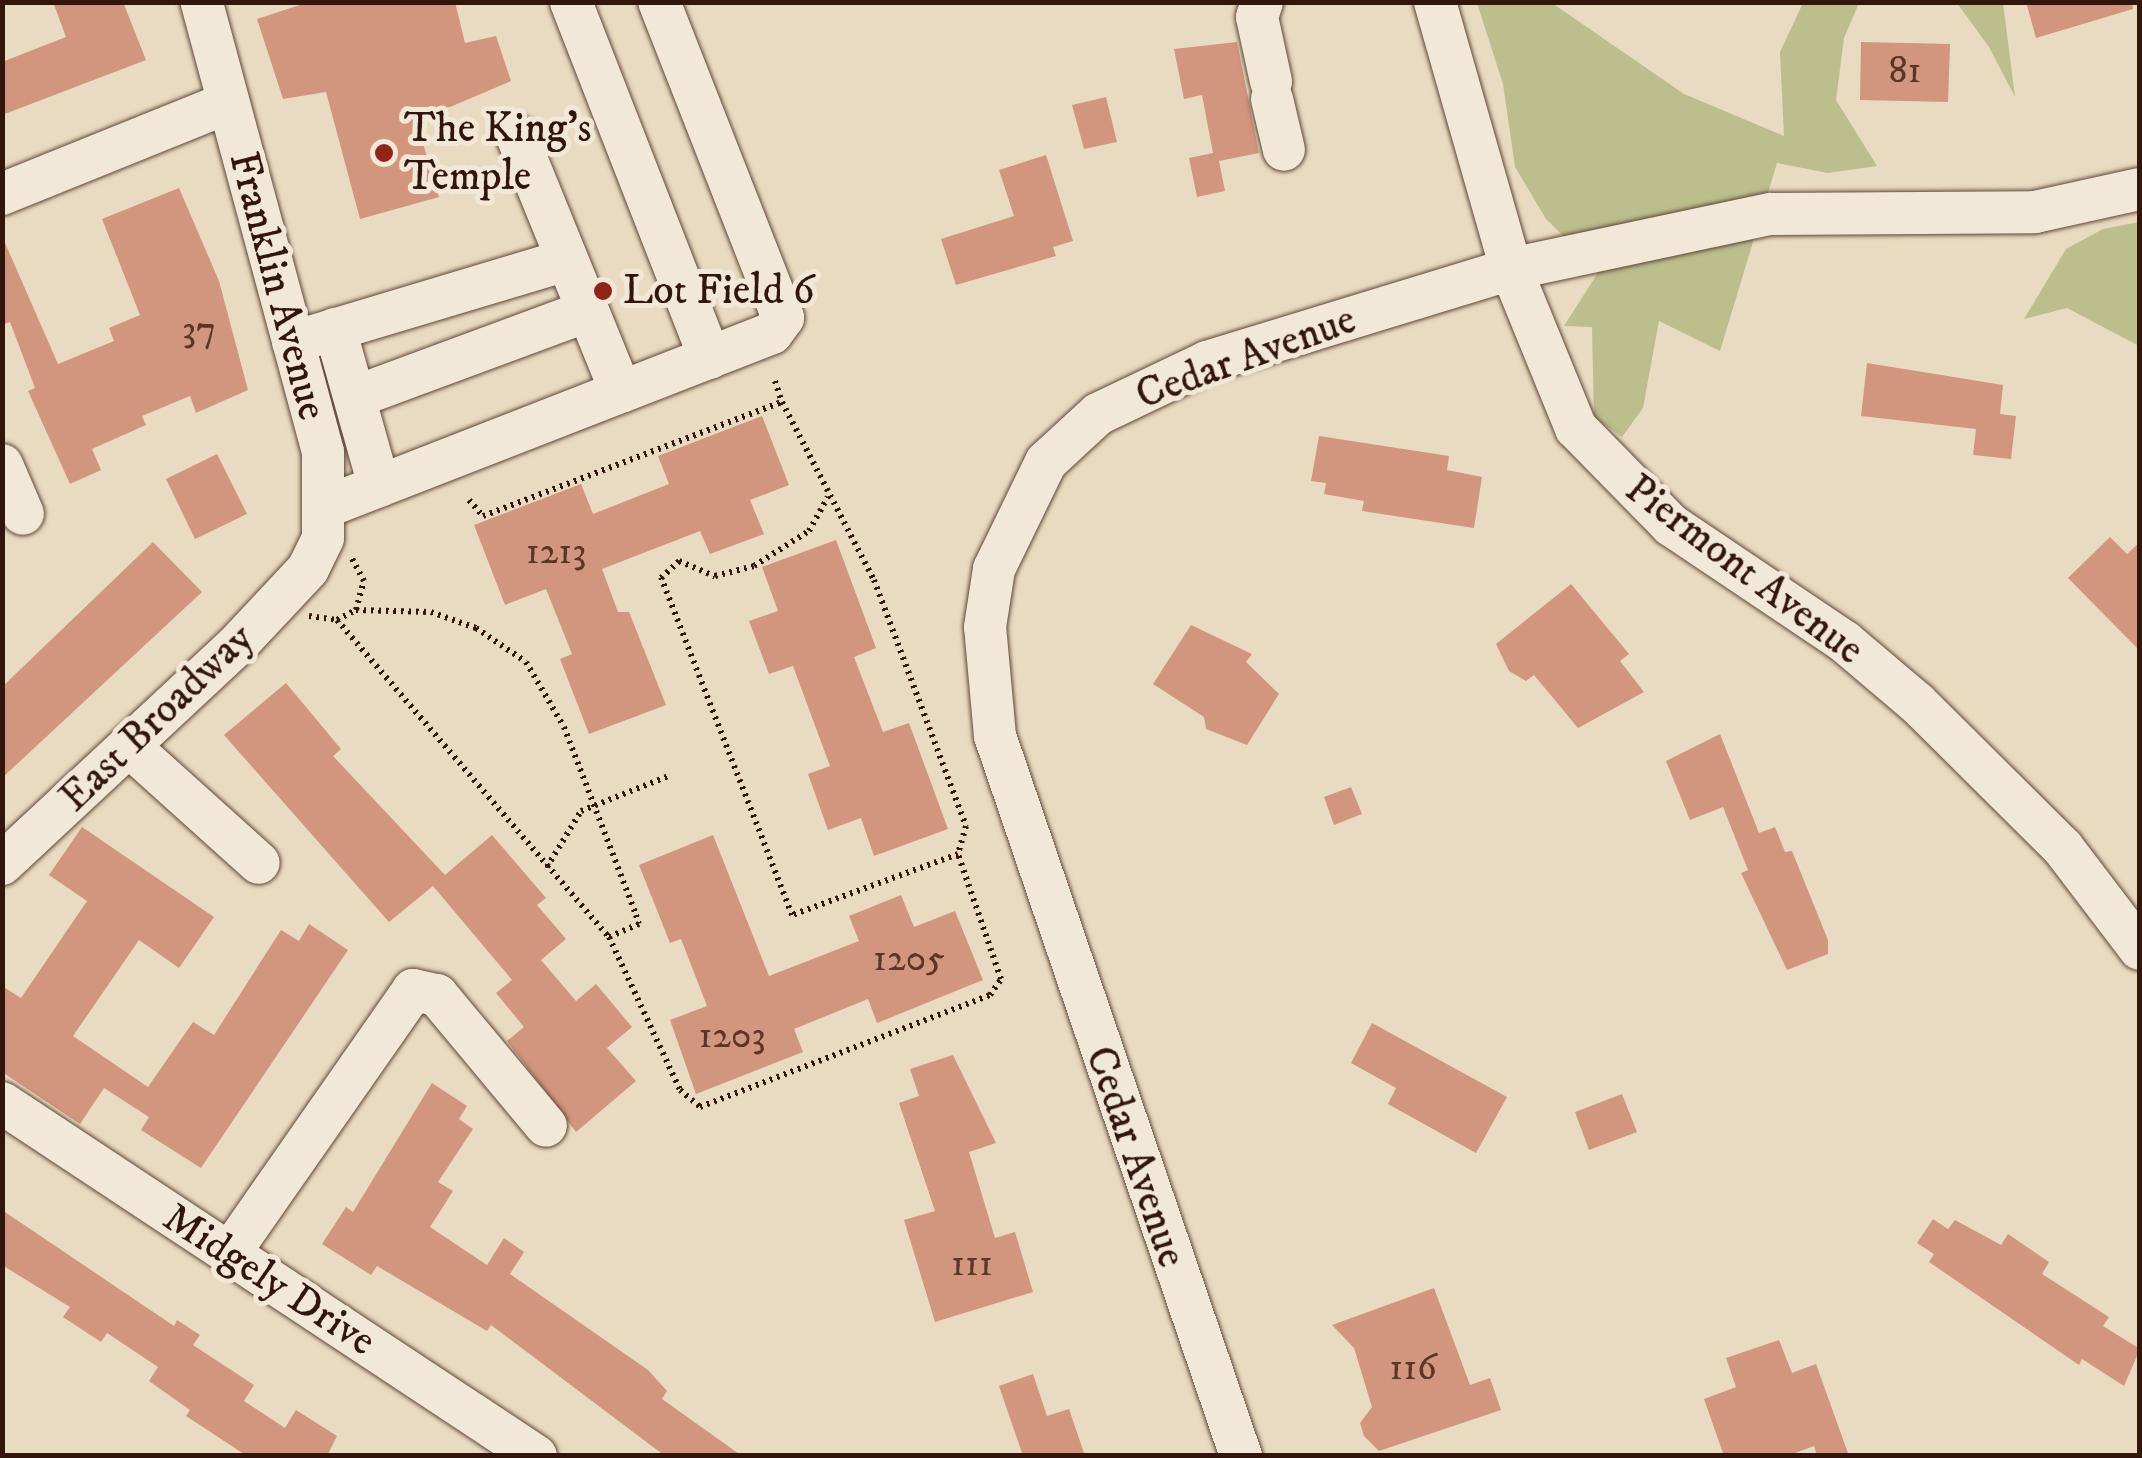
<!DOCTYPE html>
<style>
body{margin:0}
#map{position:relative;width:2142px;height:1458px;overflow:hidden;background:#e9dbc1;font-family:"IM FELL DW Pica",serif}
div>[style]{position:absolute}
.green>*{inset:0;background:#bcbe8e}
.building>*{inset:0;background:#d2957d}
.path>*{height:6px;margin-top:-3px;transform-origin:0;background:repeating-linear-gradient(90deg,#32160c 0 2.5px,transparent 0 7.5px)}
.roads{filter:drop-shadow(0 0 2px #604739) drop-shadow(0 0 2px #604739)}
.minor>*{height:42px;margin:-21px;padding:0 21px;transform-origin:21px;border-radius:21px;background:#f1e8d7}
.dots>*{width:28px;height:28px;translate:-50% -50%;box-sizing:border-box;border:5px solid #f1e8d7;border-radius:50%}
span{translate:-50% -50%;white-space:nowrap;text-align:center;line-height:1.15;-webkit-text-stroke:10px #f1e8d7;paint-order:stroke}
.number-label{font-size:38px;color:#5a3628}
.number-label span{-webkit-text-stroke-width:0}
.poi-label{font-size:42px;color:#32160c}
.left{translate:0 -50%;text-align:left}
.street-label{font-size:42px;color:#32160c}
.frame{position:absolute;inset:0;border:5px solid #32160c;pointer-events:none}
</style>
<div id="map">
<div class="green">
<i style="clip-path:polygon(1477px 3px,1552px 3px,1684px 94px,1784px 136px,1780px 52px,1803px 3px,1859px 3px,1844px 38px,1836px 100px,1877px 166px,1828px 173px,1777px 163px,1720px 351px,1659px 321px,1643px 408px,1622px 437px,1594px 417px,1592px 327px,1564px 326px,1599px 271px,1546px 219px,1515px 167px,1503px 84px)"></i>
<i style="clip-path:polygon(1957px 3px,2003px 3px,2015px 97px,1989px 47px)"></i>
<i style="clip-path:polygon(2139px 222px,2139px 346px,2067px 308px,2024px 319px,2066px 249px,2103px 229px)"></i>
</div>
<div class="building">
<i style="clip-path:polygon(53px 2px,123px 2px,146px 60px,2px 115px,2px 62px,66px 37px)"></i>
<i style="clip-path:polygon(309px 2px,455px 2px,465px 43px,496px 36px,511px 81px,450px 107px,413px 110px,439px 197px,360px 219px,326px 92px,283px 99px,257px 19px)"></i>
<i style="clip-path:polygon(2026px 2px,2132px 2px,2133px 9px,2036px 38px)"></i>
<i style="clip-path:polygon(1237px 42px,1259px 153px,1219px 161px,1225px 191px,1197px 197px,1189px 158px,1213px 153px,1202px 95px,1184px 99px,1174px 49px)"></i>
<i style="clip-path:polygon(1861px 42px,1950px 44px,1948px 102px,1860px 100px)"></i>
<i style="clip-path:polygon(1106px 97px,1117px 142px,1084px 149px,1072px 105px)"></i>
<i style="clip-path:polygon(1046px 155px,1073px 241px,1053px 247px,1056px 256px,956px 285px,941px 239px,1014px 216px,999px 170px)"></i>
<i style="clip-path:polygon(179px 188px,219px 281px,248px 390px,196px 413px,190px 396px,142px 416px,146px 425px,92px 449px,101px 470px,70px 484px,28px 391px,35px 388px,10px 322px,2px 325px,2px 236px,58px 364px,114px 341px,109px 328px,140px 315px,102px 219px)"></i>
<i style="clip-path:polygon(1867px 363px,2003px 385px,2000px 414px,2016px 416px,2011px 459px,1973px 455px,1976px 429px,1861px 416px)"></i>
<i style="clip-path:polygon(762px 416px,789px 485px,750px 500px,764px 534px,710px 554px,700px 531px,602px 569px,618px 612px,629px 612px,666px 705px,589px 734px,560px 659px,572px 654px,546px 589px,505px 605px,474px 525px,581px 484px,593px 514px,669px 484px,658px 456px)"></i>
<i style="clip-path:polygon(1319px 436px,1449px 456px,1447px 470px,1482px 477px,1474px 528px,1362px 511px,1364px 501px,1324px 494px,1326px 483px,1311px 481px)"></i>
<i style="clip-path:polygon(217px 454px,247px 514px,195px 539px,166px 479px)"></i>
<i style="clip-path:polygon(2110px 537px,2127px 554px,2140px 542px,2140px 651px,2068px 578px)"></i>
<i style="clip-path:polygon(836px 540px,876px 648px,854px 657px,883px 732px,909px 723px,948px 829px,874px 856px,861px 818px,828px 830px,808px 774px,830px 766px,793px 666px,769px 674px,749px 621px,778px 611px,762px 567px)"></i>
<i style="clip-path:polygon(153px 542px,202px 592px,2px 778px,2px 687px)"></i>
<i style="clip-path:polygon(1571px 584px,1629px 654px,1620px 661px,1644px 692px,1578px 728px,1534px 675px,1526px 681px,1509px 671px,1496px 644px)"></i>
<i style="clip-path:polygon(1191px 625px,1252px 654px,1246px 662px,1279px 694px,1247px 745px,1206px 729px,1204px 717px,1153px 684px)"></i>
<i style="clip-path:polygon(286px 683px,341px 749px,333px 756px,445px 875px,492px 835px,546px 898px,537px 905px,566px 939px,541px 960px,576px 1001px,596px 984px,632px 1027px,607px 1048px,636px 1081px,576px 1132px,507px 1041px,524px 1027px,496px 993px,512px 980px,433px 886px,389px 922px,224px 735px)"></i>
<i style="clip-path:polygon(1720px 734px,1759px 833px,1775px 827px,1785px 852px,1792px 851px,1828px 940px,1828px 954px,1787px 970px,1741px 873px,1748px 870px,1723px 807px,1690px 820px,1666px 761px)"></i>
<i style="clip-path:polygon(1351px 787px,1362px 814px,1334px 825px,1324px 797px)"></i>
<i style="clip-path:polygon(82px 827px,214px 917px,179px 968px,139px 940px,73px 1036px,148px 1087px,193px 1022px,214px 1035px,281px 930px,299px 941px,309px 924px,348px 950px,201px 1168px,141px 1130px,149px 1117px,104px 1088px,80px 1124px,2px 1072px,2px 986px,21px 998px,87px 901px,49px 875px)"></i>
<i style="clip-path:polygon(713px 835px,769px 976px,859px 941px,849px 916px,901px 895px,914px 927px,955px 911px,983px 980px,877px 1023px,868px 999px,794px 1029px,803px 1052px,696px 1094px,670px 1020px,707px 1006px,681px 939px,670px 943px,639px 865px)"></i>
<i style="clip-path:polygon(1372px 1023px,1507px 1097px,1476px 1153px,1388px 1104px,1396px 1088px,1351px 1063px)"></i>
<i style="clip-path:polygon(953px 1055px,996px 1143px,969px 1152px,995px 1238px,1015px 1232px,1033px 1292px,935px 1322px,904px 1220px,935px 1211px,899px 1103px,919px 1096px,910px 1069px)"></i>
<i style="clip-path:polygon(432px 1083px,467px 1106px,459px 1119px,473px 1129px,438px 1182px,453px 1191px,430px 1227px,487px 1265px,504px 1238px,524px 1252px,510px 1274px,648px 1370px,667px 1391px,662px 1399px,742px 1456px,665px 1456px,491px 1325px,487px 1331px,377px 1266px,371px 1275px,322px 1244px,346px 1207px,353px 1212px)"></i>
<i style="clip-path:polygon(1622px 1094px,1637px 1132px,1589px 1150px,1575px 1112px)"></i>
<i style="clip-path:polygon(2px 1210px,174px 1326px,177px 1320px,200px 1335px,193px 1345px,254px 1385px,244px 1401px,285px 1428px,296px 1410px,337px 1436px,327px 1456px,247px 1456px,186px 1416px,190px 1410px,149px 1381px,158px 1367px,107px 1333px,101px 1342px,63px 1317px,70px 1307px,2px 1265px)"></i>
<i style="clip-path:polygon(1933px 1219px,1948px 1229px,1955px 1220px,2001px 1245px,2008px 1234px,2049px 1262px,2042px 1274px,2109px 1317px,2103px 1326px,2140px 1349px,2124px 1386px,2082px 1359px,2079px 1365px,1929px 1262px,1934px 1254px,1917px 1243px)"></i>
<i style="clip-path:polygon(1434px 1288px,1470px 1385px,1490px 1378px,1501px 1410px,1379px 1451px,1364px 1436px,1360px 1423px,1372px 1407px,1354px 1348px,1332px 1325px)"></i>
<i style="clip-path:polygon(1779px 1340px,1792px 1373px,1816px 1364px,1849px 1456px,1817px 1456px,1814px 1446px,1787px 1456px,1724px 1456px,1704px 1399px,1736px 1387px,1726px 1358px)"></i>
<i style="clip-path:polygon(1033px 1374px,1047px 1416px,1069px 1409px,1085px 1456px,1023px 1456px,999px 1386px)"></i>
</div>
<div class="path">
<i style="left:775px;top:381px;width:22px;rotate:72deg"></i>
<i style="left:469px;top:500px;width:21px;rotate:49deg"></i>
<i style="left:483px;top:516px;width:320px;rotate:-20.9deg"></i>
<i style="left:782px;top:402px;width:200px;rotate:62.7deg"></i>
<i style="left:874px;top:580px;width:263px;rotate:69.5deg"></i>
<i style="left:966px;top:826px;width:29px;rotate:106deg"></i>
<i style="left:356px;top:610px;width:75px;rotate:1.5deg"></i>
<i style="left:431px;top:612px;width:48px;rotate:19.6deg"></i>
<i style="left:476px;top:628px;width:60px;rotate:34.2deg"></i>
<i style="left:526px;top:662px;width:75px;rotate:59.7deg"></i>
<i style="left:564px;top:727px;width:201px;rotate:69deg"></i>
<i style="left:636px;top:915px;width:9px;rotate:72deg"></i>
<i style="left:639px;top:924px;width:33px;rotate:157deg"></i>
<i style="left:309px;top:616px;width:28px;rotate:8deg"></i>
<i style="left:337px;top:620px;width:21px;rotate:-28deg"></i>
<i style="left:356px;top:610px;width:30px;rotate:-75deg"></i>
<i style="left:364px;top:581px;width:26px;rotate:-118deg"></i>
<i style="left:337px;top:620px;width:418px;rotate:49.4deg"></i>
<i style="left:609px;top:937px;width:169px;rotate:65.1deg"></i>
<i style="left:680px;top:1090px;width:26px;rotate:40deg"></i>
<i style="left:700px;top:1107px;width:311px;rotate:-21.1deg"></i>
<i style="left:990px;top:995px;width:19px;rotate:-55deg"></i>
<i style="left:1001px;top:979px;width:132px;rotate:-109deg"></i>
<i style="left:958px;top:854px;width:177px;rotate:159.8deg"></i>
<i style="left:792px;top:915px;width:362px;rotate:-111.2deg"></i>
<i style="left:661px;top:578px;width:25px;rotate:-43deg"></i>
<i style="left:679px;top:561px;width:39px;rotate:23deg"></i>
<i style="left:715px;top:576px;width:40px;rotate:-14.4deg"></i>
<i style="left:754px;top:566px;width:65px;rotate:-32.5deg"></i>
<i style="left:809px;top:531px;width:39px;rotate:-61deg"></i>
<i style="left:547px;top:867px;width:66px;rotate:-58.7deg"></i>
<i style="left:581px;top:811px;width:97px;rotate:-21.8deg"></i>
</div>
<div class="roads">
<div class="minor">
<i style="left:571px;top:2px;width:382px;rotate:68.7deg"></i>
<i style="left:1262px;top:2px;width:16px;rotate:108deg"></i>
<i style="left:1257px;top:17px;width:66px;rotate:77.7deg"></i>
<i style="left:1435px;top:2px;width:278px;rotate:74.1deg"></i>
<i style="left:1511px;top:269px;width:172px;rotate:67.8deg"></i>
<i style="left:1576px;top:428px;width:136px;rotate:45.6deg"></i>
<i style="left:1671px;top:525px;width:210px;rotate:33.9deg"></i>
<i style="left:1845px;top:642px;width:94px;rotate:40.3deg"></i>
<i style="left:1917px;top:703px;width:206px;rotate:44.8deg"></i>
<i style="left:2063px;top:848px;width:127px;rotate:52.7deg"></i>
<i style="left:1272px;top:99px;width:52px;rotate:76.8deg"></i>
<i style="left:517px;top:136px;width:276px;rotate:67.9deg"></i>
<i style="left:621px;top:392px;width:162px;rotate:-21.3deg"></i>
<i style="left:772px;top:333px;width:19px;rotate:-54deg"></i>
<i style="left:783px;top:318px;width:339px;rotate:-111.4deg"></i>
<i style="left:2px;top:194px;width:243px;rotate:-22deg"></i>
<i style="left:335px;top:329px;width:163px;rotate:74.3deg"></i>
<i style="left:293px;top:342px;width:285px;rotate:-16.7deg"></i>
<i style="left:355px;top:397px;width:247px;rotate:-20.3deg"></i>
<i style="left:2px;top:465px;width:53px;rotate:66.8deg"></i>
<i style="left:328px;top:506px;width:314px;rotate:-21.3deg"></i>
<i style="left:130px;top:747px;width:173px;rotate:42deg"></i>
<i style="left:2px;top:864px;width:320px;rotate:-43deg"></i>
<i style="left:236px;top:646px;width:105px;rotate:-46.9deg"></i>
<i style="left:308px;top:569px;width:34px;rotate:-64deg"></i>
<i style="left:323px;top:538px;width:86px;rotate:-90deg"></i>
<i style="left:323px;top:452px;width:466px;rotate:-105.1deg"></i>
<i style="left:2px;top:1103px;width:640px;rotate:33.47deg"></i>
<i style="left:229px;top:1254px;width:322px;rotate:-55.1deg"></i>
<i style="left:413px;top:990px;width:25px;rotate:12deg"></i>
<i style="left:437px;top:995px;width:170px;rotate:50.2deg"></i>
<i style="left:1241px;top:1456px;width:761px;rotate:-108.86deg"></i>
<i style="left:995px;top:736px;width:109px;rotate:-95.2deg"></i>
<i style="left:985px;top:627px;width:59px;rotate:-81.2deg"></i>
<i style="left:994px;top:569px;width:119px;rotate:-64.1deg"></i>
<i style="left:1046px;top:462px;width:71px;rotate:-42.7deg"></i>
<i style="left:1098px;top:414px;width:121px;rotate:-25.5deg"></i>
<i style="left:1207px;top:362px;width:318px;rotate:-17deg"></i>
<i style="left:1511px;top:269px;width:265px;rotate:-12deg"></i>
<i style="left:1770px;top:214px;width:265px;rotate:-0.4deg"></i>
<i style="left:2035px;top:212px;width:107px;rotate:-12.4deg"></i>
</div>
</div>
<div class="dots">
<i style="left:384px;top:153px;background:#8f2418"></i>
<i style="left:603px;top:291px;background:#8f2418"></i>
</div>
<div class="number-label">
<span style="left:1905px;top:72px">81</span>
<span style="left:199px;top:331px">37</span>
<span style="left:556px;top:553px">1213</span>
<span style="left:909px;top:960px">1205</span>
<span style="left:732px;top:1037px">1203</span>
<span style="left:972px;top:1265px">111</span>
<span style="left:1413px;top:1369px">116</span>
</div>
<div class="poi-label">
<span class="left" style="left:404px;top:153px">The King's<br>Temple</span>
<span class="left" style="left:623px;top:291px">Lot Field 6</span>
</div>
<div class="street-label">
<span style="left:277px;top:286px;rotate:75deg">Franklin Avenue</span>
<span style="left:1246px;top:358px;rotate:-20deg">Cedar Avenue</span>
<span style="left:1744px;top:570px;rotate:37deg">Piermont Avenue</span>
<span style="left:157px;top:718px;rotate:-44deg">East Broadway</span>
<span style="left:1135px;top:1157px;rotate:71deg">Cedar Avenue</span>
<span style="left:269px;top:1280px;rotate:33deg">Midgely Drive</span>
</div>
<div class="frame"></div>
</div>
